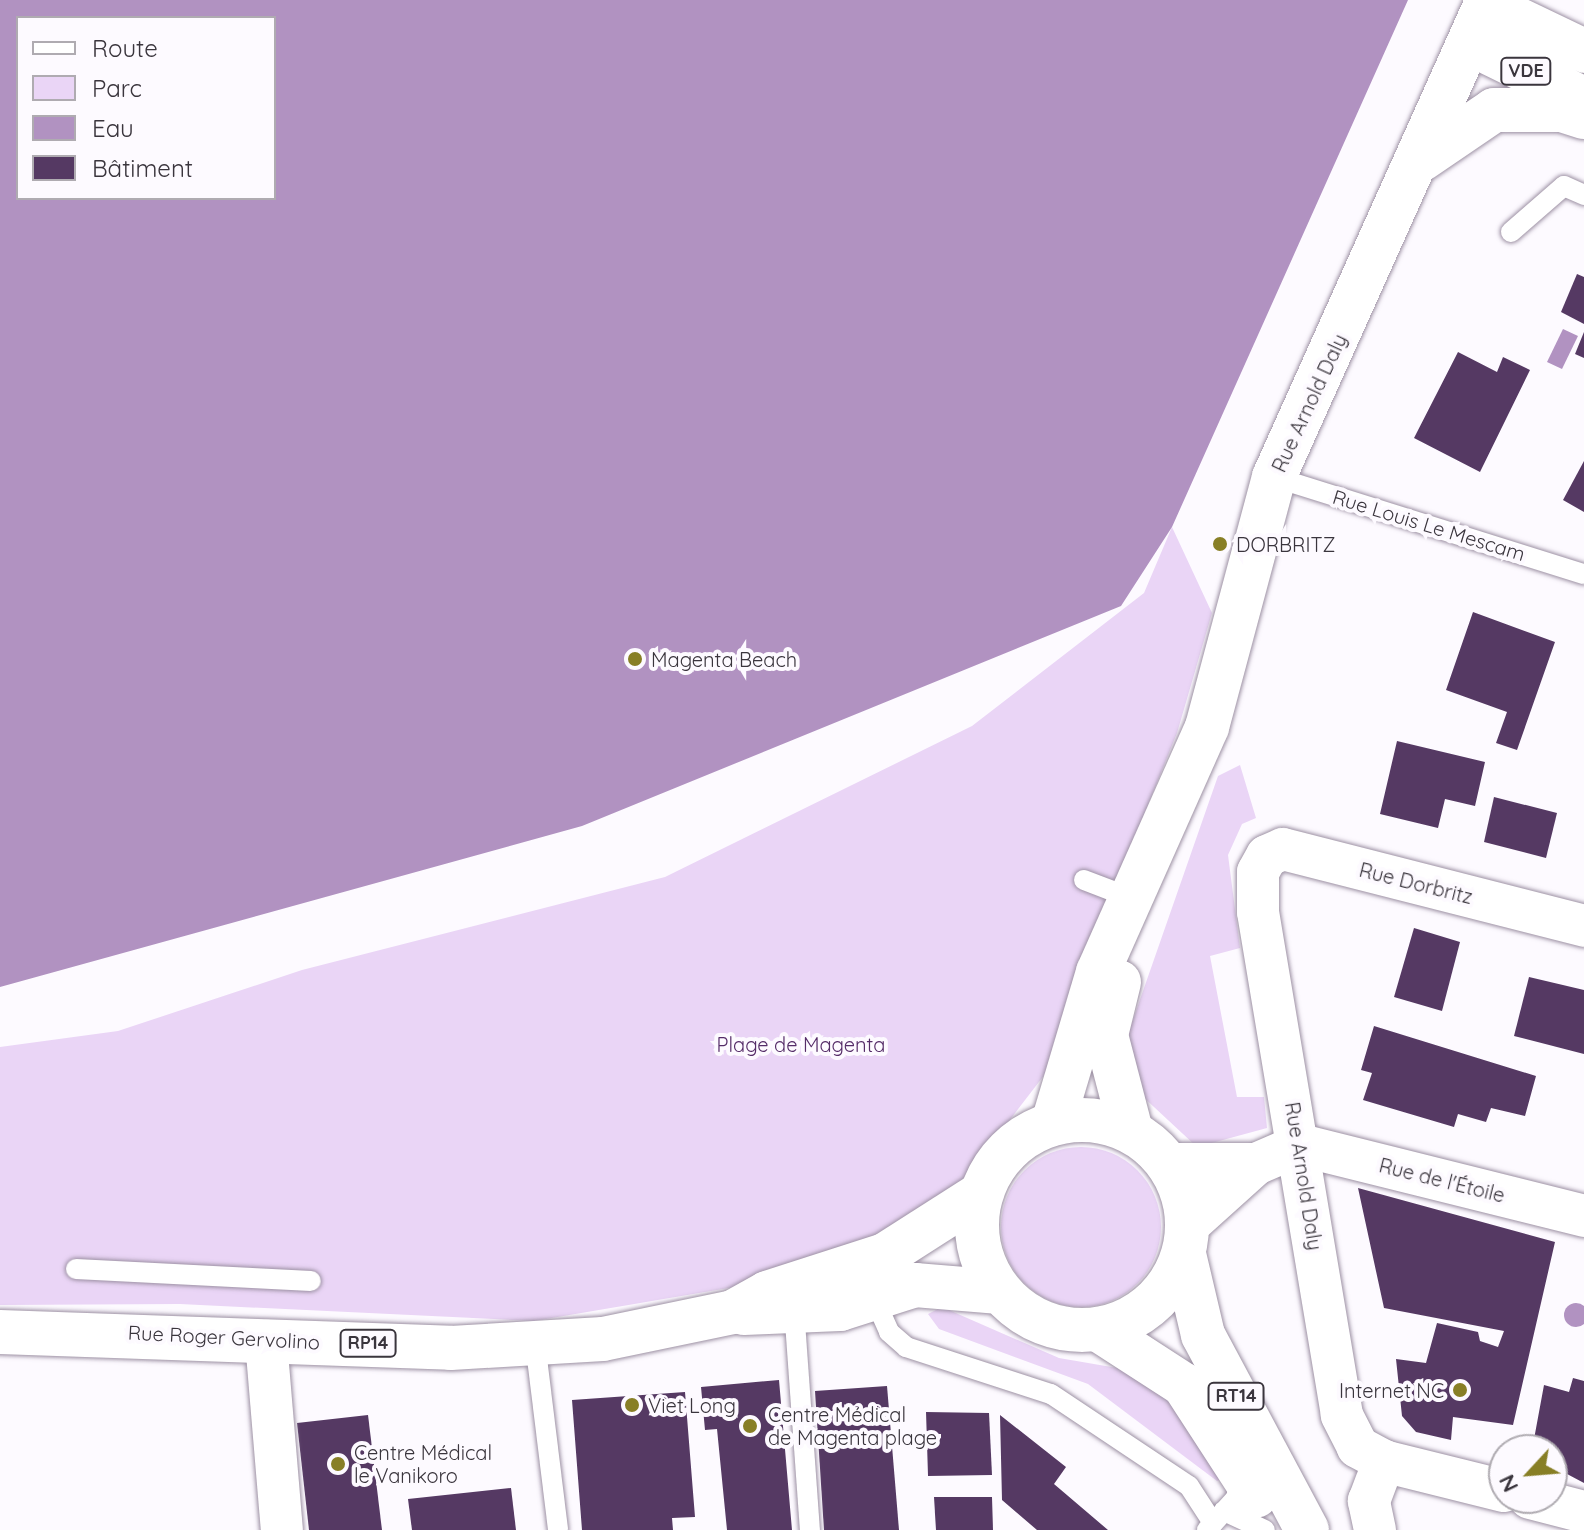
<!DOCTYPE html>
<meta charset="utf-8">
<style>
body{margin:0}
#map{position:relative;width:1584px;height:1530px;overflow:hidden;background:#fdfaff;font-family:Quicksand,sans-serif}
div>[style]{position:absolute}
.green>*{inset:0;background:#ead5f6}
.round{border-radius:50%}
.water>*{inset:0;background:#b192c1}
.building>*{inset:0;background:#553963}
.roads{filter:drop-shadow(0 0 2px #9d91a4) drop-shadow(0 0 2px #9d91a4)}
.lane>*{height:20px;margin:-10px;padding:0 10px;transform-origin:10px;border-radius:10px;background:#fff}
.street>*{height:42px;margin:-21px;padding:0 21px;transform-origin:21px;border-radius:21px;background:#fff}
.primary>*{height:44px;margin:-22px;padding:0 22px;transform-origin:22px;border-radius:22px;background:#fff}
.primary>.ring{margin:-22px;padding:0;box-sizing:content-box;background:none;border:44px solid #fff;border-radius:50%}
.dots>*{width:22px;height:22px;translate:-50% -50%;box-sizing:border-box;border:4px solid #fdfaff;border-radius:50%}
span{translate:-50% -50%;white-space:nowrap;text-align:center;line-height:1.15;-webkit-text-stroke:8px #fdfaff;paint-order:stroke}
.shield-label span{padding:2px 6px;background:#fdfaff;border:2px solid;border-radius:6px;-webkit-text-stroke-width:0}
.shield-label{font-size:18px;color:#3a353d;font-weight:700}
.street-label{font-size:20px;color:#3a353d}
.poi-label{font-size:20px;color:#3a353d}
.left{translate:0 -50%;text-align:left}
.right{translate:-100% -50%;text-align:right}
.park-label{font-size:20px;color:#552c68}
.legend{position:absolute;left:16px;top:16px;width:260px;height:184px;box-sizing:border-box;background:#fdfaff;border:2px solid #afabb1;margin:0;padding:10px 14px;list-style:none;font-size:24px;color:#3a353d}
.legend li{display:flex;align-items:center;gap:16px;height:40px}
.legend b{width:40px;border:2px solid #afabb1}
.north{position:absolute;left:1488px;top:1434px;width:80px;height:80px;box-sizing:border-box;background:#fdfaff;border:2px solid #afabb1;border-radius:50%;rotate:244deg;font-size:22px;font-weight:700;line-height:32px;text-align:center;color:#3a353d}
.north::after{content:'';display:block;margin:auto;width:28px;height:36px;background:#887f26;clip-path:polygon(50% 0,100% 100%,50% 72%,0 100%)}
</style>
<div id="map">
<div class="green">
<i style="clip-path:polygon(1172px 527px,1212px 613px,1177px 733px,1085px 961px,1052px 1065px,962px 1182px,907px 1229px,758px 1283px,534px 1321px,180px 1304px,0 1305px,0 1047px,118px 1031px,302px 970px,665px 877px,972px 726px,1144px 593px)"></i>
<i style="clip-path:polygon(1240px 765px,1256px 818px,1242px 824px,1228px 855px,1240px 948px,1210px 956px,1237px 1097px,1264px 1097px,1267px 1128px,1197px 1147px,1140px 1094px,1128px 1034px,1218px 776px)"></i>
<i class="round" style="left:1001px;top:1147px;width:160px;height:160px"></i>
<i style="clip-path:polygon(942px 1307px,1059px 1358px,1123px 1369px,1169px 1394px,1226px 1477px,1217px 1481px,1088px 1384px,939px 1329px,928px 1314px)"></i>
</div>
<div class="water">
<i style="clip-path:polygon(evenodd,0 0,1408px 0,1172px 527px,1121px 606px,582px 826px,0 987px,0 0,274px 18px,274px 198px,18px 198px,18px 18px,274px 18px)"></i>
<i style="clip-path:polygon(1563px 329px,1578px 336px,1562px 369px,1547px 362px)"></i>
<i class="round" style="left:1564px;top:1303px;width:24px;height:24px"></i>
</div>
<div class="building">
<i style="clip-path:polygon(1577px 274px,1584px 277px,1584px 324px,1561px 312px)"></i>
<i style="clip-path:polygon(1584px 332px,1584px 358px,1575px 354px)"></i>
<i style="clip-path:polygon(1458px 352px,1497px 372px,1503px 357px,1530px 370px,1480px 472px,1414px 438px)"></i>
<i style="clip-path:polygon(1584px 461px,1584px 512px,1563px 500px)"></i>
<i style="clip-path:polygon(1473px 612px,1555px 642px,1517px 750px,1496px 743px,1507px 712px,1446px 690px)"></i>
<i style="clip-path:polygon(1397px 741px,1485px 762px,1475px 806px,1445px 799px,1438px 828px,1380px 814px)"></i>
<i style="clip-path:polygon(1494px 797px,1557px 813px,1546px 858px,1484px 842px)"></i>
<i style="clip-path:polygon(1414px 928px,1460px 942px,1442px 1011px,1394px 997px)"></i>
<i style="clip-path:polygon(1529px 977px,1584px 990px,1584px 1054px,1514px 1036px)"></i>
<i style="clip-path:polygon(1374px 1026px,1536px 1076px,1525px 1116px,1491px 1108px,1486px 1122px,1458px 1114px,1454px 1127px,1363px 1100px,1372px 1073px,1361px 1070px)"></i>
<i style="clip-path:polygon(1358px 1188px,1555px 1242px,1513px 1425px,1453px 1417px,1451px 1440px,1416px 1432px,1402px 1416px,1396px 1359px,1426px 1363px,1437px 1323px,1478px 1332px,1480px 1341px,1498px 1347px,1504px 1331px,1384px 1308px)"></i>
<i style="clip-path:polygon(1573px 1378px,1584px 1381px,1584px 1483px,1552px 1466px,1552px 1450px,1532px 1450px,1544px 1385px,1569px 1392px)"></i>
<i style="clip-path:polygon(779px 1380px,792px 1530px,727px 1530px,717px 1429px,705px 1430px,701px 1387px)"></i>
<i style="clip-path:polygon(887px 1386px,899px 1530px,824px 1530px,815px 1391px)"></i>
<i style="clip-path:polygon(685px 1392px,695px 1517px,672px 1518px,673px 1530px,582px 1530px,572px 1400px)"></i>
<i style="clip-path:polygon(926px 1412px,989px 1413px,992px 1475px,928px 1476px)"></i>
<i style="clip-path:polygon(368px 1415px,382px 1530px,309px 1530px,297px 1423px)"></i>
<i style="clip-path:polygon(1000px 1415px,1066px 1467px,1054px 1484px,1108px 1530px,1037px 1530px,1002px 1500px)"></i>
<i style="clip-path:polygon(511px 1488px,516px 1530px,412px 1530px,408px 1499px)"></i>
<i style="clip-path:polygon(934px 1497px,992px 1497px,993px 1530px,936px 1530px)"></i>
</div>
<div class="roads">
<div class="lane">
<i style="left:1511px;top:232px;width:70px;rotate:-41deg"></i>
<i style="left:1564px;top:186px;width:22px;rotate:24deg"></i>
<i style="left:1274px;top:477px;width:325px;rotate:17.4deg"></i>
<i style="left:1084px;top:880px;width:50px;rotate:21deg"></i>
<i style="left:76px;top:1269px;width:235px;rotate:2.9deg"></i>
<i style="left:875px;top:1300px;width:35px;rotate:66deg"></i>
<i style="left:889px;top:1332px;width:23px;rotate:41deg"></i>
<i style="left:906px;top:1347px;width:152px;rotate:18deg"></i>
<i style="left:1051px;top:1394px;width:166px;rotate:33.7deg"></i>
<i style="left:1189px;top:1486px;width:44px;rotate:57deg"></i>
<i style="left:794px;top:1308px;width:223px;rotate:85.9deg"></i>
<i style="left:535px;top:1342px;width:189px;rotate:83deg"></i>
<i style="left:1224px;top:1511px;width:45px;rotate:24.9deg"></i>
<i style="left:1207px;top:1530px;width:43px;rotate:-47.8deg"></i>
<i style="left:1236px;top:1498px;width:21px;rotate:-76deg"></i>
</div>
<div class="street">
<i style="left:1300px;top:1145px;width:293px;rotate:14deg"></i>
<i style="left:1169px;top:1164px;width:87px"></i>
<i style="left:1188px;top:1225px;width:91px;rotate:-41.9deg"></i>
<i style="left:1256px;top:1164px;width:48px;rotate:-23.4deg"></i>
<i style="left:266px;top:1341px;width:190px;rotate:85.2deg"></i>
<i style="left:1504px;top:1491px;width:124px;rotate:-166deg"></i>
<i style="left:1384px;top:1461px;width:30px;rotate:-152deg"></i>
<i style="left:1358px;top:1447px;width:36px;rotate:-117deg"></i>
<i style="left:1342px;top:1415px;width:510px;rotate:-99.48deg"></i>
<i style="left:1258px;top:912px;width:40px;rotate:-90deg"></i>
<i style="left:1258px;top:872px;width:18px;rotate:-61deg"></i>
<i style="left:1267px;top:856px;width:17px;rotate:-24deg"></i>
<i style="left:1283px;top:849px;width:311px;rotate:14.3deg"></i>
<i style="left:1530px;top:1498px;width:56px;rotate:14.5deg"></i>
<i style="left:1375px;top:1530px;width:30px;rotate:-102deg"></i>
<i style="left:1369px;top:1501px;width:43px;rotate:-69.4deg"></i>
</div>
<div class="primary">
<i style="left:1469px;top:43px;width:128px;rotate:26deg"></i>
<i style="left:1422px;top:159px;width:87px;rotate:-34.2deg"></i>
<i style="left:1494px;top:110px;width:68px"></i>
<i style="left:1562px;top:110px;width:23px;rotate:18deg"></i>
<i style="left:1119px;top:982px;width:55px;rotate:103.8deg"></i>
<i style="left:1106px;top:1035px;width:99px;rotate:75.4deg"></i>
<i class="ring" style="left:977px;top:1120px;width:166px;height:166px"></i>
<i style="left:1053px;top:1123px;width:158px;rotate:-73.4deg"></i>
<i style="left:1098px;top:972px;width:268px;rotate:-66deg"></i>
<i style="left:1207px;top:727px;width:259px;rotate:-75deg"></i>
<i style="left:1274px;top:477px;width:518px;rotate:-65.86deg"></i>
<i style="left:1486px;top:4px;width:109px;rotate:25.6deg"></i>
<i style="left:1184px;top:1254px;width:83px;rotate:76.8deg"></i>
<i style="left:1203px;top:1335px;width:221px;rotate:61.9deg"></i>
<i style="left:744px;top:1313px;width:96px;rotate:-2.4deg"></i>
<i style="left:840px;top:1309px;width:79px;rotate:-17.7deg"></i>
<i style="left:915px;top:1285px;width:85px;rotate:4.7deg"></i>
<i style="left:1099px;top:1330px;width:101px;rotate:32.9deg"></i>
<i style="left:1184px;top:1385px;width:132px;rotate:57deg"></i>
<i style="left:0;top:1332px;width:451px;rotate:2deg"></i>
<i style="left:451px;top:1348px;width:152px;rotate:-3.4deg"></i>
<i style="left:603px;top:1339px;width:133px;rotate:-11.7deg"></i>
<i style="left:733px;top:1312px;width:39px;rotate:-29deg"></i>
<i style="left:767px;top:1293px;width:124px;rotate:-17.9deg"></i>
<i style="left:885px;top:1255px;width:115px;rotate:-32.6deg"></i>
</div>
</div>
<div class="dots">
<i style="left:1220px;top:544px;background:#887f26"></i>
<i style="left:635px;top:659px;background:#887f26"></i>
<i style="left:1460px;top:1390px;background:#887f26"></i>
<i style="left:632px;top:1405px;background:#887f26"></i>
<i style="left:750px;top:1426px;background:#887f26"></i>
<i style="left:338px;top:1464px;background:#887f26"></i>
</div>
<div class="shield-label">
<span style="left:1526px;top:71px">VDE</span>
<span style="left:368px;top:1343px">RP14</span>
<span style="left:1236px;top:1396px">RT14</span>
</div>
<div class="street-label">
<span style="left:1309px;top:403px;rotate:-65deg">Rue Arnold Daly</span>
<span style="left:1429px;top:525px;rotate:17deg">Rue Louis Le Mescam</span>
<span style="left:1416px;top:883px;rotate:14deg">Rue Dorbritz</span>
<span style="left:1304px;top:1176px;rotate:81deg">Rue Arnold Daly</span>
<span style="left:1442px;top:1180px;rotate:14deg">Rue de l'Étoile</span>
<span style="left:224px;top:1337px;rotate:3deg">Rue Roger Gervolino</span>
</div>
<div class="poi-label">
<span class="left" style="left:1236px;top:544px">DORBRITZ</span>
<span class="left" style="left:651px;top:659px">Magenta Beach</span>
<span class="right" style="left:1444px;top:1390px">Internet NC</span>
<span class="left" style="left:648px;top:1405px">Viet Long</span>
<span class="left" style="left:768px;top:1426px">Centre Médical<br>de Magenta plage</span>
<span class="left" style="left:354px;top:1464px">Centre Médical<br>le Vanikoro</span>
</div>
<div class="park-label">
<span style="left:801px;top:1044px">Plage de Magenta</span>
</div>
<ul class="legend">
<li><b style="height:10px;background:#fff"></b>Route</li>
<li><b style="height:22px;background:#ead5f6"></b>Parc</li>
<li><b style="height:22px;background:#b192c1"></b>Eau</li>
<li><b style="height:22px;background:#553963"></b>Bâtiment</li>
</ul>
<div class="north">N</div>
</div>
